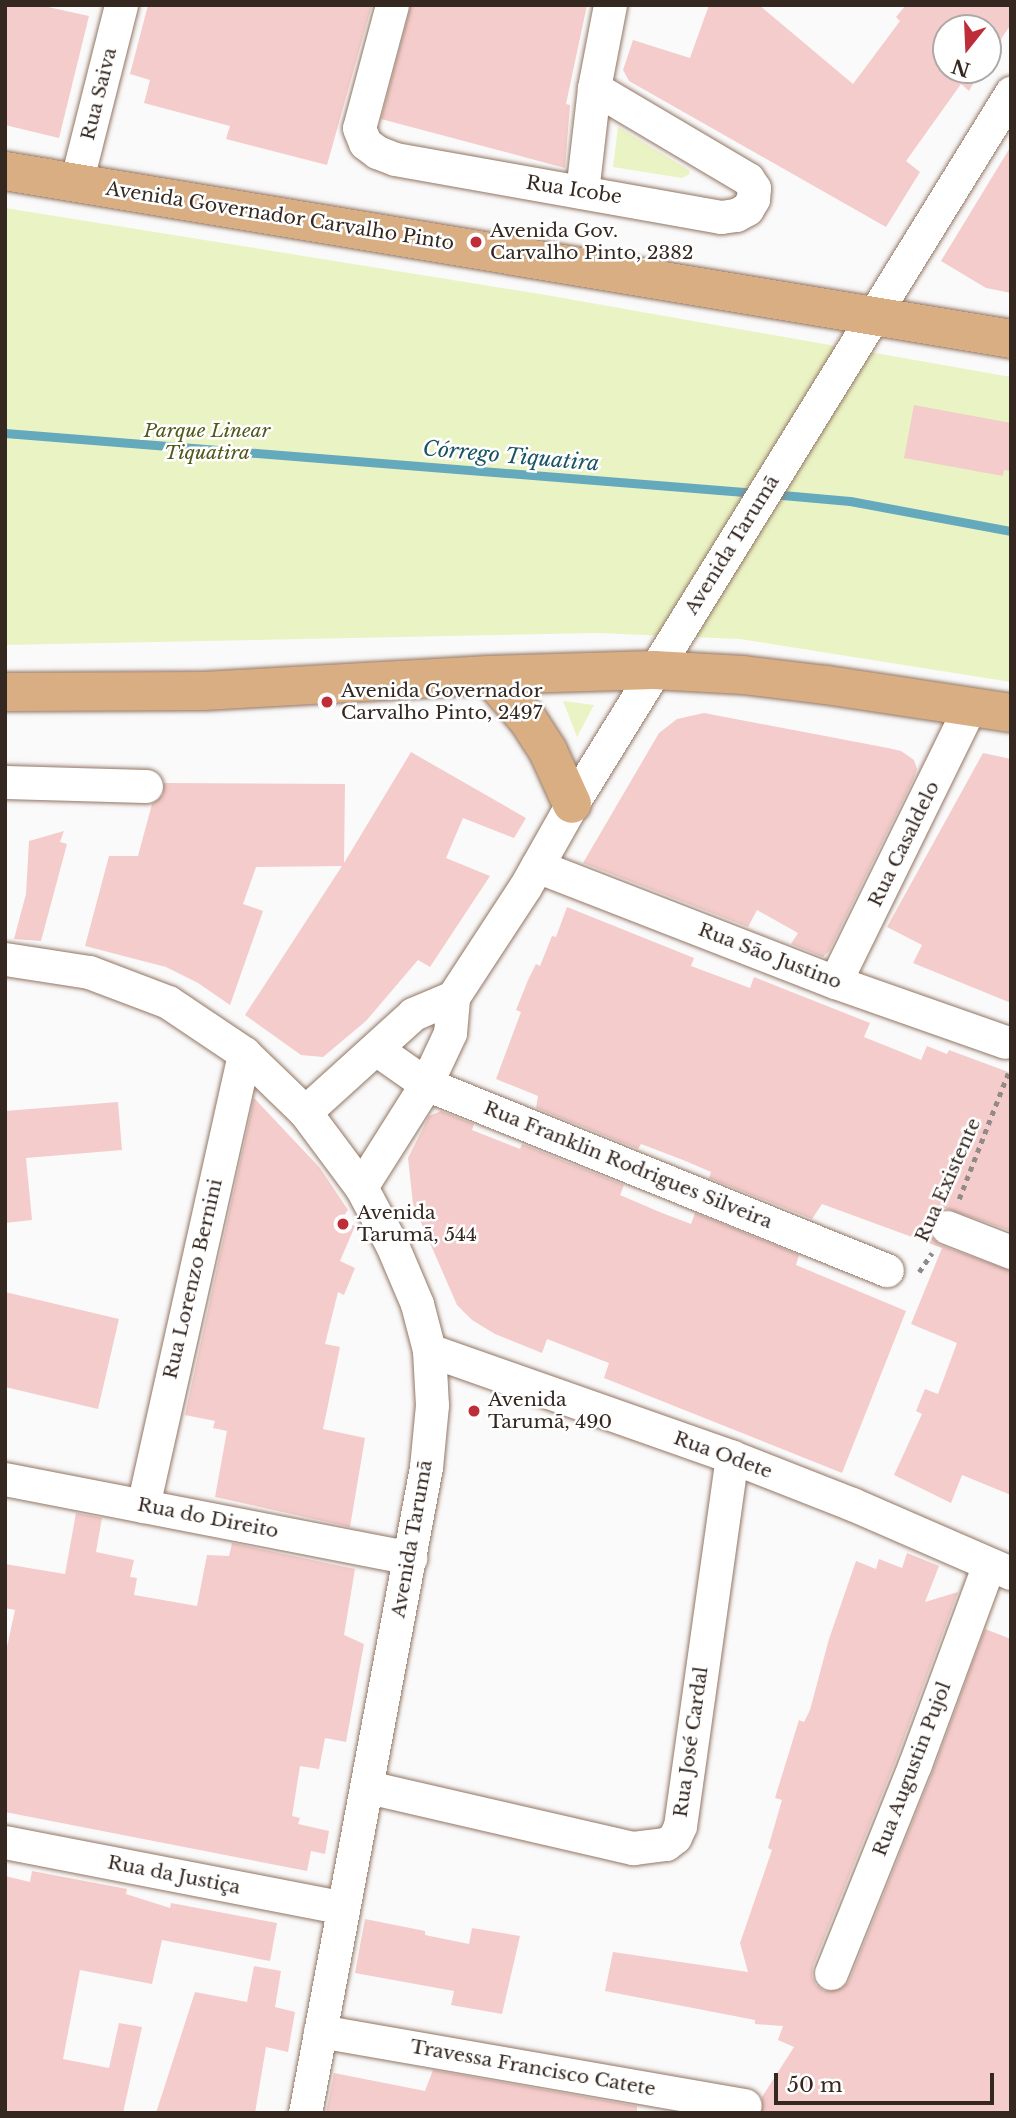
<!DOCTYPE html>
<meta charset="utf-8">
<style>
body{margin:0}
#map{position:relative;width:1016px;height:2118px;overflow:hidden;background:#fafafa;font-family:"Libre Baskerville",serif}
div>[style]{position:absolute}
.green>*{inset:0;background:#eaf3c4}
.stream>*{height:9px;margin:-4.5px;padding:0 4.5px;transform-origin:4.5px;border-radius:4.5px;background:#65a9bd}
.building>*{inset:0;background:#f4cccb}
.path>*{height:4.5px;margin-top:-2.25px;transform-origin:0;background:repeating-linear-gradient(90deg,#918a86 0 5px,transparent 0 10px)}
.roads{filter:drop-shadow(0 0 2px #937664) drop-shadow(0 0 2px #937664)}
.minor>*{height:33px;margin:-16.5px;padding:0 16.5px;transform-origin:16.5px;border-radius:16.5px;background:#fff}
.major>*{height:38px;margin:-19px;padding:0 19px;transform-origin:19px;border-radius:19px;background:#d9ae83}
.dots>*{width:19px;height:19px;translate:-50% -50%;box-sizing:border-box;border:4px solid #fff;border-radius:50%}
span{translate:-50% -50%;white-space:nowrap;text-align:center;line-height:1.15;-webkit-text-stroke:5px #fff;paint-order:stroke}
.street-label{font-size:19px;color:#352821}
.poi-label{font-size:19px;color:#352821}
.left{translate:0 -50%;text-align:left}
.park-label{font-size:19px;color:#50581a;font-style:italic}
.water-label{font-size:21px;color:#1b5463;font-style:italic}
.frame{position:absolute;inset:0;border:7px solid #352821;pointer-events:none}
.north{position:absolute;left:932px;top:14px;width:70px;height:70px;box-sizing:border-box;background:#fff;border:2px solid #aea9a6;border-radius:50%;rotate:198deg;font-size:19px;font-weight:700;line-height:28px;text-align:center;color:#352821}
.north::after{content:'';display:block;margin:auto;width:24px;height:32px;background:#be2e39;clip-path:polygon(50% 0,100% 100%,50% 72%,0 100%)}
.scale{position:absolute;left:774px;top:2073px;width:220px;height:32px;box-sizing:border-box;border:4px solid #352821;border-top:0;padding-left:9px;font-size:21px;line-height:24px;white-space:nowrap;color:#352821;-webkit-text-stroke:5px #fff;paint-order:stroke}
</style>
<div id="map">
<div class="green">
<i style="clip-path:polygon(618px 127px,689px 170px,690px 174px,682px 178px,613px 167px)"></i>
<i style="clip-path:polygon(5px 208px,540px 294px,1011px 377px,1011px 682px,740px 639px,597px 633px,5px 645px)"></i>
<i style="clip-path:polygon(563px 701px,594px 705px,577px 737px)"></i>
</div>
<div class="stream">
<i style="left:5px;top:433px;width:754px;rotate:4.56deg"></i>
<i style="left:771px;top:494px;width:79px;rotate:5.1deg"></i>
<i style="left:850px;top:501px;width:164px;rotate:10.6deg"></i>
</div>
<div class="building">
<i style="clip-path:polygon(5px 5px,39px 5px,89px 16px,59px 138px,5px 125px)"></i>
<i style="clip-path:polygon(148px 5px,372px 5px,327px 165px,226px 139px,230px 126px,144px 103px,150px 80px,130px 74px)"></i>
<i style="clip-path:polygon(411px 5px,587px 5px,566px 104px,570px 105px,565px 168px,381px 119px)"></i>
<i style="clip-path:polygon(709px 5px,759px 5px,853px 84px,900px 21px,896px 17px,906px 5px,1011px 5px,1011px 24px,988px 59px,988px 28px,946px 28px,946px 70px,981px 70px,969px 91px,961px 84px,906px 161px,920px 172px,886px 227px,629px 81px,623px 70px,633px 40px,690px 58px)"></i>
<i style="clip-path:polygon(1011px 146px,1011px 293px,986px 288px,941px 261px)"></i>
<i style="clip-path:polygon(914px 405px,1011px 423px,1011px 471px,1004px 470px,1003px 476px,904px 458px)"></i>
<i style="clip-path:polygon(704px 713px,888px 748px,901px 751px,914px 760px,917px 769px,914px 778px,829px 951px,823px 957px,791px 944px,798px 933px,757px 910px,748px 927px,583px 863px,659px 733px,677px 719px)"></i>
<i style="clip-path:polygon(411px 752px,526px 818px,514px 838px,463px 818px,446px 858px,490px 876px,430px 967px,418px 960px,366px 1021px,323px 1057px,301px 1055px,245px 1015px,342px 866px,256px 867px,243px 904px,263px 911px,230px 1005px,198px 983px,166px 967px,85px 946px,109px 856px,138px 856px,152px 804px,163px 795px,164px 783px,345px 784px,344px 863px)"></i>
<i style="clip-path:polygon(983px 753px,1011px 759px,1011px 1003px,913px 963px,922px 945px,887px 927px)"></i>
<i style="clip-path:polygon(64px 831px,60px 842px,67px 844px,41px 941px,14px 939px,26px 894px,29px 841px)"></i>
<i style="clip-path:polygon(567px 907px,694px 958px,691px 966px,750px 988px,754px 977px,870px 1023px,864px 1037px,921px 1060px,927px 1046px,947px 1054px,949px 1050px,1011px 1073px,1011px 1231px,945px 1208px,934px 1212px,928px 1229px,932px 1238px,940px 1245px,1011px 1271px,1011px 1495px,962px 1475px,951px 1503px,894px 1475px,922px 1414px,916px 1411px,925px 1389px,938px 1394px,957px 1343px,911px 1324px,942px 1248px,822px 1204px,812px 1219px,709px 1178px,711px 1172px,683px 1160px,641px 1144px,638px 1149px,536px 1108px,538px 1096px,496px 1079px,521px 1012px,516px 1010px,528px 980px,536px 964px,540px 966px,552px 936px,556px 937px)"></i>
<i style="clip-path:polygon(254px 1098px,320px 1168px,348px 1210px,341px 1220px,355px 1226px,340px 1261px,355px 1268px,344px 1295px,338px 1292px,325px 1344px,340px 1347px,323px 1429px,365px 1438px,350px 1527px,215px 1497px,227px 1431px,213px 1428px,215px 1421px,185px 1415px)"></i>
<i style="clip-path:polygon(118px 1102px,122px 1150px,26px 1158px,32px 1220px,5px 1223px,5px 1111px)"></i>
<i style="clip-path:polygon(441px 1111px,474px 1124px,472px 1130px,520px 1149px,522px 1144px,624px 1185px,620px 1195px,662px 1213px,691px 1224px,695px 1213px,799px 1255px,796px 1265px,906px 1311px,842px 1473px,604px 1378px,609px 1363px,547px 1339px,542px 1353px,495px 1334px,472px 1320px,457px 1305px,413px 1204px,408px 1158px,429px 1116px)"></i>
<i style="clip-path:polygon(5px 1292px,119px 1319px,98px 1409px,5px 1387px)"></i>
<i style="clip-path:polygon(76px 1513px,102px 1518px,96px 1552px,134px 1560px,130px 1577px,137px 1578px,134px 1595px,197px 1606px,207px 1555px,229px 1556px,232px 1543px,355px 1569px,344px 1635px,364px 1644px,346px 1742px,325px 1738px,319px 1769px,300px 1766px,292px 1816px,300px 1818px,298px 1824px,329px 1831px,325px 1854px,311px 1851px,307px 1871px,5px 1812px,5px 1656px,15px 1610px,5px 1608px,5px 1564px,65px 1574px)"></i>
<i style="clip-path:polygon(907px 1553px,939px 1566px,925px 1602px,958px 1592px,897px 1757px,813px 1966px,812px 1976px,816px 1985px,824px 1991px,842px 1988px,849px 1981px,933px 1771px,985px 1629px,1011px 1639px,1011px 2113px,762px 2113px,762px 2097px,794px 2047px,778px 2040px,783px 2026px,755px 2024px,755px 2020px,605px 1991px,613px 1952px,748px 1972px,740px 1943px,772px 1850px,768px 1848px,782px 1800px,775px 1798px,799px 1720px,804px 1722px,810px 1710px,829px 1639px,856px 1561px,876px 1569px,879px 1559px,902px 1568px)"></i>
<i style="clip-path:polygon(32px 1871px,127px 1889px,126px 1894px,170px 1908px,171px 1903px,277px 1923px,270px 1961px,162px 1940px,152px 1984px,80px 1970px,63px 2059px,109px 2068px,119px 2023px,142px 2027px,123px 2113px,5px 2113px,5px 1876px,30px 1882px)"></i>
<i style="clip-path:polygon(365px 1919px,425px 1931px,425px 1935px,469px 1944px,472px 1928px,520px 1936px,502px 2014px,451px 2005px,454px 1991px,355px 1973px)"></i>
<i style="clip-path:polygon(254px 1966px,281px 1971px,275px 2007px,295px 2012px,288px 2052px,266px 2047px,255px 2113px,156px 2113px,195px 1992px,247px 2002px)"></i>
<i style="clip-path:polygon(433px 2070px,637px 2106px,637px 2113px,326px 2113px,334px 2073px,425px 2091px)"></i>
</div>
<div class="path">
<i style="left:959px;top:1199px;width:135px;rotate:-68.7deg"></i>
<i style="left:919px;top:1272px;width:23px;rotate:-56deg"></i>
</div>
<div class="roads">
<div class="minor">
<i style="left:392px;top:5px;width:127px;rotate:105deg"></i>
<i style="left:359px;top:128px;width:16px;rotate:68deg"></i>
<i style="left:365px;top:143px;width:15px;rotate:37deg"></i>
<i style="left:377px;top:152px;width:19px;rotate:21deg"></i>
<i style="left:395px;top:159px;width:331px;rotate:10.1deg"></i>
<i style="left:721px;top:217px;width:15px;rotate:-8deg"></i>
<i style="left:736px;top:215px;width:13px;rotate:-29deg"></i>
<i style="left:747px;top:209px;width:12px;rotate:-59deg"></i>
<i style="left:753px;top:199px;width:11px;rotate:-85deg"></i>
<i style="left:754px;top:188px;width:11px;rotate:-124deg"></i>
<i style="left:748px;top:179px;width:179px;rotate:-149.4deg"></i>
<i style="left:76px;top:183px;width:184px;rotate:-75.8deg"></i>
<i style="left:582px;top:192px;width:105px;rotate:-83.4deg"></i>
<i style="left:594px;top:88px;width:85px;rotate:-79.1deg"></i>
<i style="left:5px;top:782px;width:141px;rotate:1.6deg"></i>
<i style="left:537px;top:866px;width:320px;rotate:21.3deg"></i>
<i style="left:835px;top:982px;width:180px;rotate:19.4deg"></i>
<i style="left:5px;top:959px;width:85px;rotate:8.8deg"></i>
<i style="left:89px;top:972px;width:85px;rotate:20.8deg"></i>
<i style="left:168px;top:1002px;width:92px;rotate:33.9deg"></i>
<i style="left:244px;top:1053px;width:85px;rotate:44deg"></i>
<i style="left:305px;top:1112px;width:94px;rotate:53.3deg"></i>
<i style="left:361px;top:1187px;width:66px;rotate:61.9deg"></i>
<i style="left:392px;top:1245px;width:64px;rotate:67deg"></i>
<i style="left:417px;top:1304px;width:48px;rotate:75.4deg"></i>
<i style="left:429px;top:1350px;width:55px;rotate:86.9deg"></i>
<i style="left:432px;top:1405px;width:62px;rotate:95.5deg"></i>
<i style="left:426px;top:1467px;width:657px;rotate:100.61deg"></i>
<i style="left:835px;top:982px;width:309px;rotate:-63.9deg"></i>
<i style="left:376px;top:1049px;width:61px;rotate:35deg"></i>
<i style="left:426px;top:1084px;width:497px;rotate:22deg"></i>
<i style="left:305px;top:1112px;width:146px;rotate:-42.2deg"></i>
<i style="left:413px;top:1014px;width:43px;rotate:-23deg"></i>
<i style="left:361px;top:1187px;width:122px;rotate:-57.7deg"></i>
<i style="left:426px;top:1084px;width:56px;rotate:-64.8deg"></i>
<i style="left:450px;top:1033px;width:36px;rotate:-85deg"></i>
<i style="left:453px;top:997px;width:131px;rotate:-56.8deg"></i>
<i style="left:525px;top:887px;width:95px;rotate:-60.5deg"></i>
<i style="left:572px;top:804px;width:836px;rotate:-58.31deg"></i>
<i style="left:947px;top:1227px;width:69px;rotate:21.3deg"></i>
<i style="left:429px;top:1350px;width:321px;rotate:19.4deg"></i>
<i style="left:732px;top:1457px;width:129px;rotate:21.4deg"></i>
<i style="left:852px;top:1504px;width:173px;rotate:23.5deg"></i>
<i style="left:5px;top:1479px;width:413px;rotate:11deg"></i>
<i style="left:143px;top:1506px;width:464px;rotate:-77.4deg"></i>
<i style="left:368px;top:1787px;width:272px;rotate:13deg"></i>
<i style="left:633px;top:1848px;width:33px;rotate:-7deg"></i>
<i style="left:666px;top:1844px;width:11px;rotate:-38deg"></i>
<i style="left:675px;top:1837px;width:12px;rotate:-66deg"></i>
<i style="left:680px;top:1826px;width:373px;rotate:-82deg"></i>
<i style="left:5px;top:1842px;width:344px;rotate:11deg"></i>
<i style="left:831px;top:1973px;width:225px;rotate:-68.1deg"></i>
<i style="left:915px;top:1764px;width:213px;rotate:-69.7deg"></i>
<i style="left:320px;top:2031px;width:431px;rotate:9.9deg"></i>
</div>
<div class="major">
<i style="left:5px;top:171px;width:1020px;rotate:9.48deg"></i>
<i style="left:489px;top:675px;width:60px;rotate:49.1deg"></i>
<i style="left:528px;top:720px;width:37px;rotate:57deg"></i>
<i style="left:548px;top:751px;width:58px;rotate:65.6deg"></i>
<i style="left:5px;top:692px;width:199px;rotate:-0.3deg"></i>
<i style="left:204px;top:691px;width:285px;rotate:-3.2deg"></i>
<i style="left:489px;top:675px;width:165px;rotate:-1.7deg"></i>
<i style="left:654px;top:670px;width:89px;rotate:3.2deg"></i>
<i style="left:743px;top:675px;width:84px;rotate:6.9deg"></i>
<i style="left:826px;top:685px;width:187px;rotate:8.6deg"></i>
</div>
</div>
<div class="dots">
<i style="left:476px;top:242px;background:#be2e39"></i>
<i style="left:327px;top:702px;background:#be2e39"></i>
<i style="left:343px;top:1224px;background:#be2e39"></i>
<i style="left:474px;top:1411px;background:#be2e39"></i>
</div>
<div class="street-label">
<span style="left:99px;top:94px;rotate:-76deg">Rua Saiva</span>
<span style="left:574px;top:190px;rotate:9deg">Rua Icobe</span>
<span style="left:280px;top:216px;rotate:9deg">Avenida Governador Carvalho Pinto</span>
<span style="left:732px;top:545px;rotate:-58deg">Avenida Tarumã</span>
<span style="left:904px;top:844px;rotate:-64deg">Rua Casaldelo</span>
<span style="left:770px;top:956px;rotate:21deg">Rua São Justino</span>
<span style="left:628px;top:1165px;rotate:22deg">Rua Franklin Rodrigues Silveira</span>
<span style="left:948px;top:1180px;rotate:-66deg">Rua Existente</span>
<span style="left:193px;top:1279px;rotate:-77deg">Rua Lorenzo Bernini</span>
<span style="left:723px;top:1455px;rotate:20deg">Rua Odete</span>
<span style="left:208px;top:1518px;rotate:11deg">Rua do Direito</span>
<span style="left:412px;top:1539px;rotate:-80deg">Avenida Tarumã</span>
<span style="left:691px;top:1742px;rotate:-82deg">Rua José Cardal</span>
<span style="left:912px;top:1769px;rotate:-69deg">Rua Augustin Pujol</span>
<span style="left:174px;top:1875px;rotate:11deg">Rua da Justiça</span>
<span style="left:533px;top:2068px;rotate:10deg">Travessa Francisco Catete</span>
</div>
<div class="poi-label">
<span class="left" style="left:490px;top:242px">Avenida Gov.<br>Carvalho Pinto, 2382</span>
<span class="left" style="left:341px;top:702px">Avenida Governador<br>Carvalho Pinto, 2497</span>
<span class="left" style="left:357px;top:1224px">Avenida<br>Tarumã, 544</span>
<span class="left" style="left:488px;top:1411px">Avenida<br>Tarumã, 490</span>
</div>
<div class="park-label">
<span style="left:207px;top:442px">Parque Linear<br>Tiquatira</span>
</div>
<div class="water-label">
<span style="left:511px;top:456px;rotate:5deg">Córrego Tiquatira</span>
</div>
<div class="frame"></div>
<div class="north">N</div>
<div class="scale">50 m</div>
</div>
